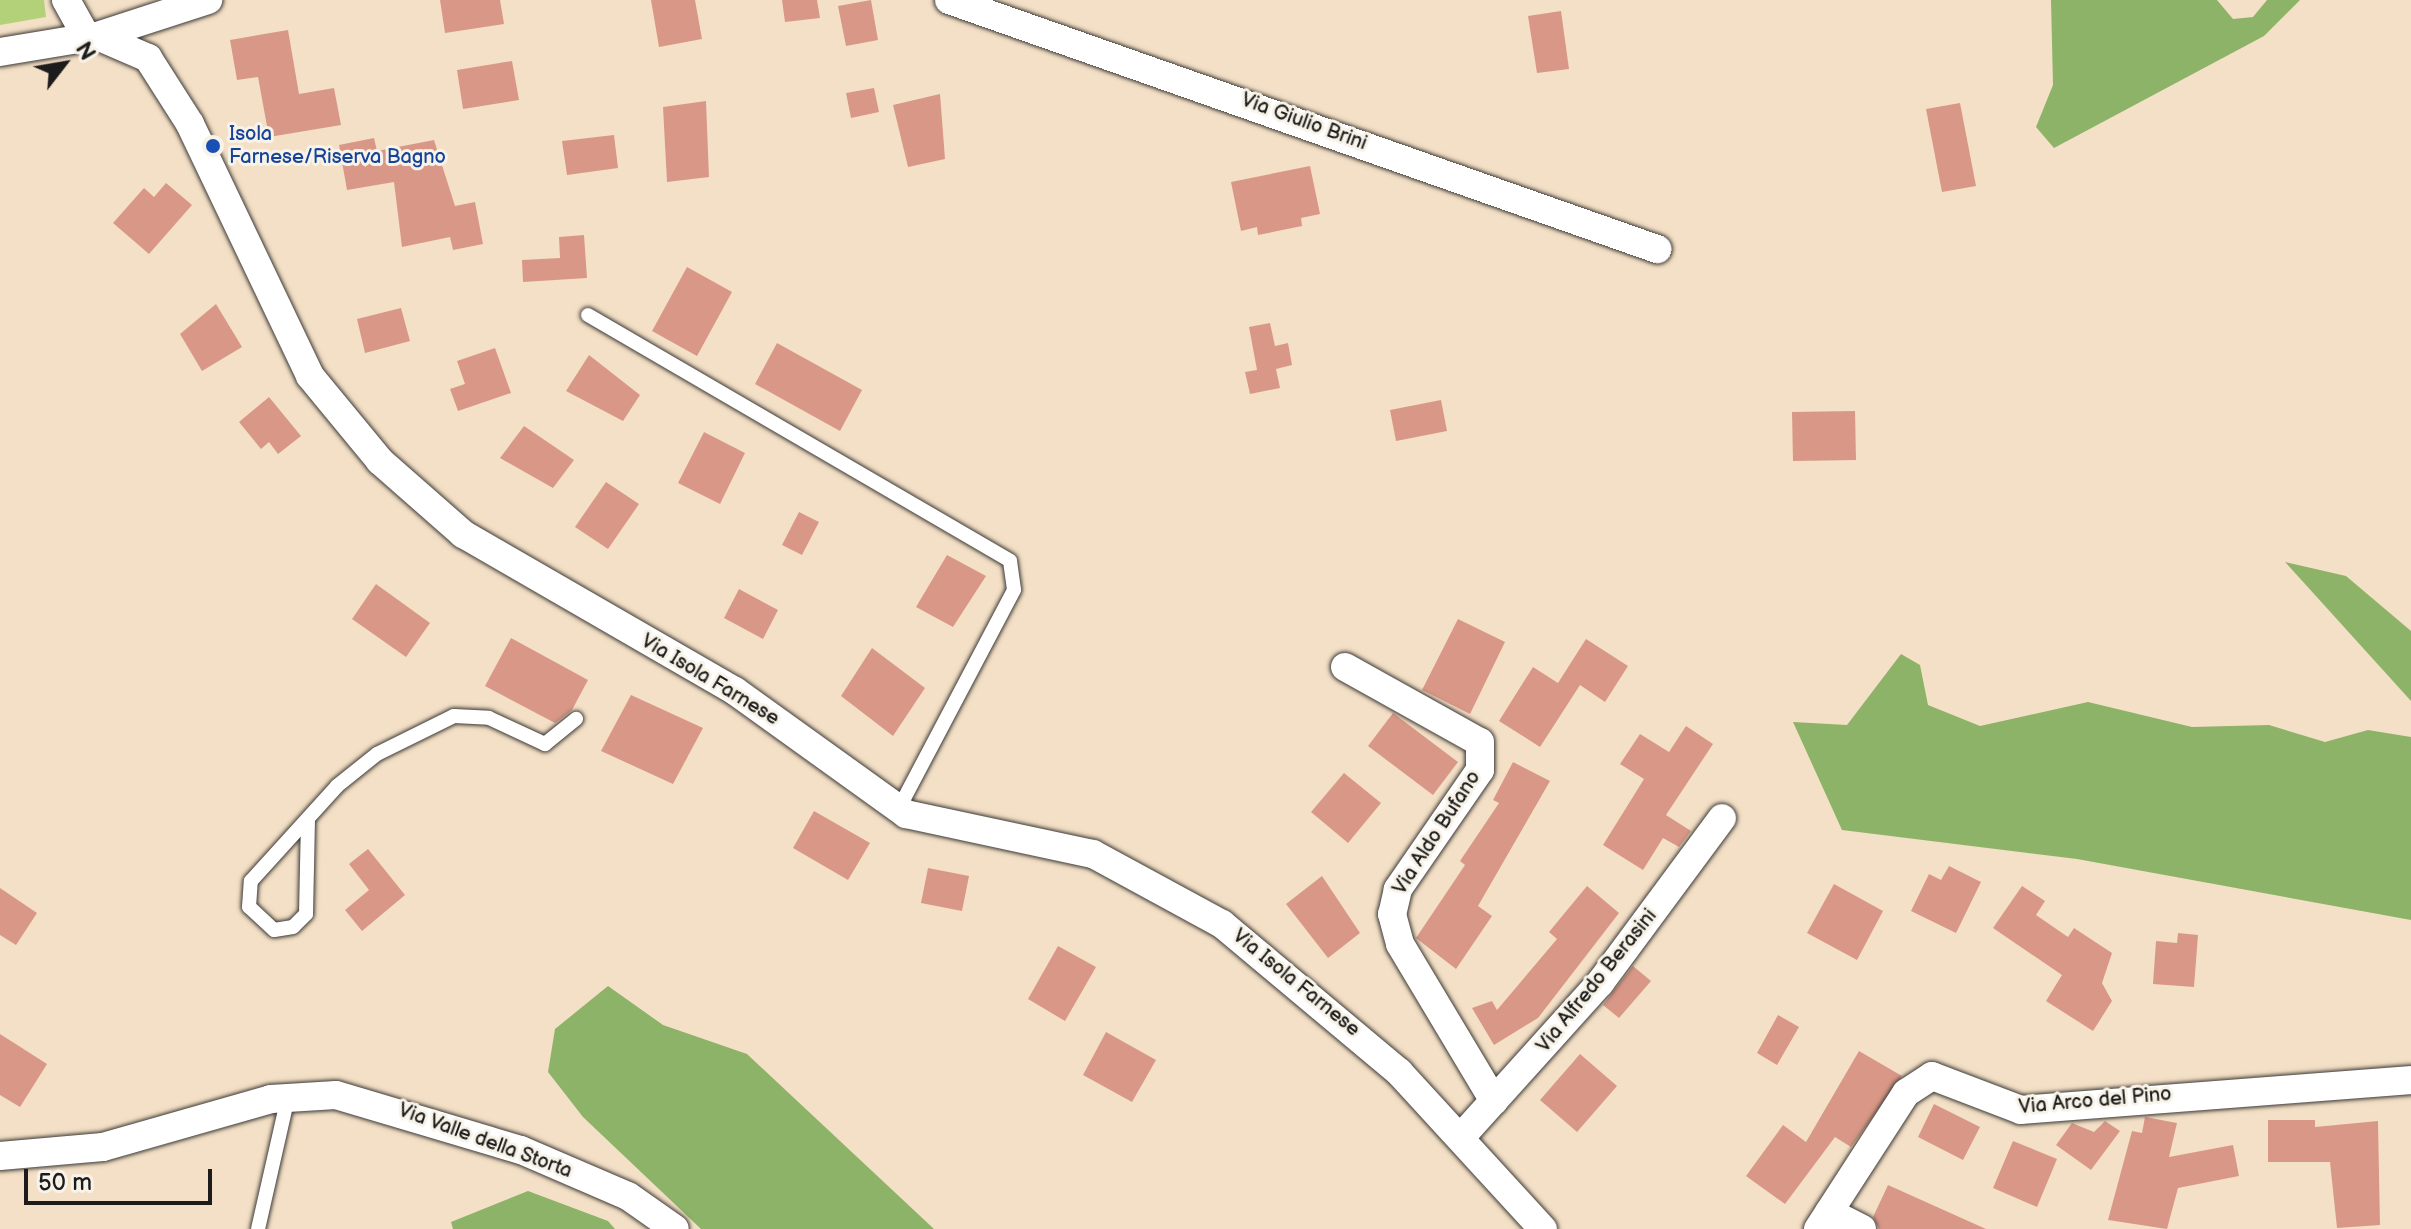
<!DOCTYPE html>
<style>
body{margin:0}
#map{position:relative;width:2411px;height:1229px;overflow:hidden;background:#f4e0c6;font-family:"Balsamiq Sans",sans-serif}
div>[style]{position:absolute}
.green>*{inset:0;background:#b2d178}
.forest>*{inset:0;background:#8db368}
.building>*{inset:0;background:#d99887}
.roads{filter:drop-shadow(0 0 2px #3c3936) drop-shadow(0 0 2px #3c3936)}
.service>*{height:14px;margin:-7px;padding:0 7px;transform-origin:7px;border-radius:7px;background:#fff}
.minor>*{height:28px;margin:-14px;padding:0 14px;transform-origin:14px;border-radius:14px;background:#fff}
.dots>*{width:22px;height:22px;translate:-50% -50%;box-sizing:border-box;border:4px solid #f7f3e8;border-radius:50%}
span{translate:-50% -50%;white-space:nowrap;text-align:center;line-height:1.15;-webkit-text-stroke:6px #f7f3e8;paint-order:stroke}
.street-label{font-size:20px;color:#1c1c1c}
.transit-label{font-size:20px;color:#164399}
.left{translate:0 -50%;text-align:left}
.north{position:absolute;left:24px;top:24px;width:80px;height:80px;-webkit-text-stroke:6px #f7f3e8;paint-order:stroke;rotate:59deg;font-size:22px;font-weight:700;line-height:32px;text-align:center;color:#1c1c1c}
.north::after{content:'';display:block;margin:auto;width:28px;height:36px;background:#1c1c1c;clip-path:polygon(50% 0,100% 100%,50% 72%,0 100%)}
.scale{position:absolute;left:24px;top:1169px;width:188px;height:36px;box-sizing:border-box;border:4px solid #1c1c1c;border-top:0;padding-left:10px;font-size:24px;line-height:28px;white-space:nowrap;color:#1c1c1c;-webkit-text-stroke:6px #f7f3e8;paint-order:stroke}
</style>
<div id="map">
<div class="green">
<i style="clip-path:polygon(0 0,44px 0,46px 17px,0 25px)"></i>
</div>
<div class="forest">
<i style="clip-path:polygon(2051px 0,2217px 0,2233px 19px,2253px 17px,2267px 0,2300px 0,2264px 36px,2054px 148px,2036px 127px,2053px 85px)"></i>
<i style="clip-path:polygon(2285px 562px,2346px 576px,2411px 631px,2411px 701px)"></i>
<i style="clip-path:polygon(1901px 654px,1920px 665px,1928px 705px,1980px 726px,2088px 702px,2192px 727px,2269px 725px,2325px 742px,2368px 730px,2411px 737px,2411px 920px,2077px 859px,1842px 830px,1793px 722px,1847px 725px)"></i>
<i style="clip-path:polygon(608px 986px,663px 1025px,747px 1054px,934px 1229px,701px 1229px,583px 1117px,548px 1072px,555px 1029px)"></i>
<i style="clip-path:polygon(528px 1191px,608px 1221px,615px 1229px,453px 1229px,451px 1222px)"></i>
</div>
<div class="building">
<i style="clip-path:polygon(440px 0,500px 0,504px 24px,445px 33px)"></i>
<i style="clip-path:polygon(651px 0,695px 0,702px 39px,659px 47px)"></i>
<i style="clip-path:polygon(782px 0,817px 0,820px 18px,785px 22px)"></i>
<i style="clip-path:polygon(871px 0,878px 40px,846px 46px,838px 6px)"></i>
<i style="clip-path:polygon(1561px 11px,1569px 69px,1537px 73px,1528px 16px)"></i>
<i style="clip-path:polygon(288px 30px,299px 94px,334px 88px,341px 125px,269px 137px,258px 77px,237px 80px,230px 40px)"></i>
<i style="clip-path:polygon(512px 61px,519px 100px,463px 109px,457px 70px)"></i>
<i style="clip-path:polygon(874px 88px,879px 112px,851px 118px,846px 93px)"></i>
<i style="clip-path:polygon(940px 94px,945px 159px,908px 167px,893px 105px)"></i>
<i style="clip-path:polygon(706px 101px,709px 177px,667px 182px,663px 107px)"></i>
<i style="clip-path:polygon(1960px 103px,1976px 186px,1942px 192px,1926px 109px)"></i>
<i style="clip-path:polygon(614px 135px,618px 168px,567px 175px,562px 141px)"></i>
<i style="clip-path:polygon(374px 138px,377px 151px,434px 140px,455px 206px,475px 202px,483px 244px,453px 250px,450px 237px,402px 247px,394px 182px,347px 190px,339px 145px)"></i>
<i style="clip-path:polygon(1310px 166px,1320px 214px,1301px 218px,1302px 226px,1258px 235px,1257px 227px,1241px 231px,1231px 182px)"></i>
<i style="clip-path:polygon(166px 183px,192px 205px,149px 254px,113px 223px,144px 188px,154px 197px)"></i>
<i style="clip-path:polygon(584px 235px,587px 278px,523px 282px,522px 260px,560px 258px,559px 237px)"></i>
<i style="clip-path:polygon(687px 267px,732px 292px,697px 356px,652px 331px)"></i>
<i style="clip-path:polygon(216px 304px,242px 347px,202px 371px,180px 334px)"></i>
<i style="clip-path:polygon(401px 308px,410px 341px,365px 353px,357px 319px)"></i>
<i style="clip-path:polygon(1270px 323px,1275px 346px,1288px 343px,1292px 365px,1276px 369px,1280px 388px,1250px 394px,1245px 372px,1257px 370px,1249px 327px)"></i>
<i style="clip-path:polygon(777px 343px,862px 390px,840px 431px,755px 384px)"></i>
<i style="clip-path:polygon(495px 348px,511px 393px,458px 411px,450px 389px,465px 384px,457px 361px)"></i>
<i style="clip-path:polygon(589px 355px,640px 395px,623px 421px,566px 391px)"></i>
<i style="clip-path:polygon(269px 397px,301px 436px,278px 454px,269px 442px,261px 449px,239px 422px)"></i>
<i style="clip-path:polygon(1441px 400px,1447px 431px,1396px 441px,1390px 410px)"></i>
<i style="clip-path:polygon(1855px 411px,1856px 460px,1793px 461px,1792px 412px)"></i>
<i style="clip-path:polygon(524px 426px,574px 460px,553px 488px,500px 458px)"></i>
<i style="clip-path:polygon(704px 432px,745px 453px,720px 504px,678px 483px)"></i>
<i style="clip-path:polygon(606px 482px,639px 504px,608px 549px,575px 527px)"></i>
<i style="clip-path:polygon(799px 512px,819px 522px,802px 555px,782px 545px)"></i>
<i style="clip-path:polygon(947px 555px,986px 576px,953px 627px,916px 607px)"></i>
<i style="clip-path:polygon(376px 584px,430px 623px,406px 657px,352px 619px)"></i>
<i style="clip-path:polygon(739px 589px,778px 610px,763px 639px,724px 618px)"></i>
<i style="clip-path:polygon(1458px 619px,1505px 642px,1470px 714px,1422px 690px)"></i>
<i style="clip-path:polygon(511px 638px,588px 680px,572px 710px,555px 723px,485px 686px)"></i>
<i style="clip-path:polygon(1586px 639px,1628px 666px,1605px 702px,1580px 685px,1540px 747px,1499px 721px,1533px 667px,1558px 683px)"></i>
<i style="clip-path:polygon(872px 648px,925px 688px,893px 736px,841px 696px)"></i>
<i style="clip-path:polygon(631px 695px,703px 728px,673px 784px,601px 751px)"></i>
<i style="clip-path:polygon(1393px 713px,1458px 762px,1433px 795px,1368px 746px)"></i>
<i style="clip-path:polygon(1686px 726px,1713px 744px,1666px 815px,1691px 831px,1679px 847px,1663px 838px,1643px 870px,1603px 845px,1644px 779px,1620px 764px,1640px 734px,1669px 752px)"></i>
<i style="clip-path:polygon(1513px 762px,1550px 781px,1478px 906px,1492px 916px,1456px 969px,1416px 938px,1465px 865px,1460px 861px,1499px 803px,1493px 800px)"></i>
<i style="clip-path:polygon(1344px 773px,1381px 803px,1348px 843px,1311px 812px)"></i>
<i style="clip-path:polygon(814px 811px,870px 843px,848px 880px,793px 848px)"></i>
<i style="clip-path:polygon(368px 849px,405px 895px,362px 931px,345px 910px,369px 890px,349px 864px)"></i>
<i style="clip-path:polygon(1949px 866px,1981px 882px,1956px 933px,1911px 911px,1929px 874px,1941px 880px)"></i>
<i style="clip-path:polygon(928px 868px,969px 876px,962px 911px,921px 903px)"></i>
<i style="clip-path:polygon(1322px 876px,1360px 933px,1328px 958px,1286px 904px)"></i>
<i style="clip-path:polygon(1834px 884px,1883px 911px,1857px 960px,1807px 933px)"></i>
<i style="clip-path:polygon(1587px 886px,1619px 913px,1538px 1018px,1494px 1045px,1472px 1008px,1492px 1001px,1497px 1010px,1557px 939px,1549px 932px)"></i>
<i style="clip-path:polygon(2022px 886px,2045px 901px,2036px 915px,2068px 937px,2074px 928px,2112px 953px,2102px 983px,2112px 1001px,2093px 1031px,2046px 1001px,2062px 975px,1993px 928px)"></i>
<i style="clip-path:polygon(0 888px,37px 913px,16px 945px,0 935px)"></i>
<i style="clip-path:polygon(2178px 933px,2198px 935px,2194px 987px,2153px 984px,2156px 941px,2177px 943px)"></i>
<i style="clip-path:polygon(1058px 946px,1096px 967px,1065px 1021px,1028px 999px)"></i>
<i style="clip-path:polygon(1633px 966px,1651px 981px,1619px 1018px,1603px 1005px)"></i>
<i style="clip-path:polygon(1778px 1015px,1799px 1027px,1777px 1065px,1757px 1053px)"></i>
<i style="clip-path:polygon(1106px 1032px,1156px 1060px,1132px 1102px,1083px 1075px)"></i>
<i style="clip-path:polygon(0 1034px,47px 1064px,20px 1107px,0 1095px)"></i>
<i style="clip-path:polygon(1859px 1051px,1902px 1076px,1851px 1147px,1835px 1137px,1785px 1204px,1746px 1176px,1783px 1125px,1806px 1142px)"></i>
<i style="clip-path:polygon(1580px 1054px,1617px 1086px,1577px 1132px,1540px 1100px)"></i>
<i style="clip-path:polygon(1934px 1104px,1980px 1127px,1963px 1160px,1918px 1137px)"></i>
<i style="clip-path:polygon(2145px 1117px,2177px 1123px,2169px 1157px,2233px 1145px,2239px 1176px,2178px 1188px,2167px 1229px,2108px 1220px,2132px 1131px,2142px 1133px)"></i>
<i style="clip-path:polygon(2268px 1120px,2315px 1120px,2315px 1127px,2378px 1121px,2380px 1225px,2337px 1228px,2330px 1162px,2268px 1162px)"></i>
<i style="clip-path:polygon(2105px 1121px,2120px 1131px,2091px 1170px,2056px 1145px,2072px 1123px,2094px 1132px)"></i>
<i style="clip-path:polygon(2013px 1141px,2057px 1159px,2037px 1207px,1993px 1188px)"></i>
<i style="clip-path:polygon(1888px 1185px,1986px 1229px,1879px 1229px,1873px 1217px)"></i>
</div>
<div class="roads">
<div class="service">
<i style="left:588px;top:315px;width:488px;rotate:30.2deg"></i>
<i style="left:1010px;top:561px;width:29px;rotate:82deg"></i>
<i style="left:1014px;top:590px;width:249px;rotate:117.8deg"></i>
<i style="left:308px;top:819px;width:95px;rotate:91.2deg"></i>
<i style="left:306px;top:914px;width:18px;rotate:135deg"></i>
<i style="left:293px;top:927px;width:19px;rotate:171deg"></i>
<i style="left:274px;top:930px;width:34px;rotate:-137deg"></i>
<i style="left:249px;top:907px;width:26px;rotate:-86deg"></i>
<i style="left:251px;top:881px;width:128px;rotate:-47.8deg"></i>
<i style="left:337px;top:786px;width:51px;rotate:-38.7deg"></i>
<i style="left:377px;top:754px;width:86px;rotate:-26.3deg"></i>
<i style="left:454px;top:716px;width:35px;rotate:3deg"></i>
<i style="left:489px;top:718px;width:62px;rotate:24.9deg"></i>
<i style="left:545px;top:744px;width:40px;rotate:-39deg"></i>
<i style="left:258px;top:1229px;width:135px;rotate:-77.2deg"></i>
</div>
<div class="minor">
<i style="left:66px;top:0;width:41px;rotate:60.9deg"></i>
<i style="left:949px;top:0;width:751px;rotate:19.38deg"></i>
<i style="left:97px;top:36px;width:117px;rotate:-18deg"></i>
<i style="left:0;top:52px;width:98px;rotate:-9.4deg"></i>
<i style="left:97px;top:36px;width:56px;rotate:23.3deg"></i>
<i style="left:148px;top:58px;width:78px;rotate:57.5deg"></i>
<i style="left:190px;top:124px;width:279px;rotate:64.5deg"></i>
<i style="left:310px;top:376px;width:110px;rotate:50.5deg"></i>
<i style="left:380px;top:461px;width:111px;rotate:41.3deg"></i>
<i style="left:463px;top:534px;width:314px;rotate:30deg"></i>
<i style="left:735px;top:691px;width:211px;rotate:35.7deg"></i>
<i style="left:906px;top:814px;width:191px;rotate:12.1deg"></i>
<i style="left:1093px;top:854px;width:147px;rotate:28.5deg"></i>
<i style="left:1222px;top:924px;width:231px;rotate:39.9deg"></i>
<i style="left:1399px;top:1072px;width:213px;rotate:47.5deg"></i>
<i style="left:1345px;top:667px;width:154px;rotate:29.1deg"></i>
<i style="left:1480px;top:742px;width:28px;rotate:90deg"></i>
<i style="left:1480px;top:770px;width:145px;rotate:124.6deg"></i>
<i style="left:1398px;top:889px;width:26px;rotate:103deg"></i>
<i style="left:1392px;top:914px;width:31px;rotate:75deg"></i>
<i style="left:1400px;top:944px;width:183px;rotate:59.1deg"></i>
<i style="left:1462px;top:1136px;width:206px;rotate:-48deg"></i>
<i style="left:1600px;top:983px;width:205px;rotate:-53.5deg"></i>
<i style="left:0;top:1156px;width:103px;rotate:-5deg"></i>
<i style="left:103px;top:1147px;width:175px;rotate:-15.9deg"></i>
<i style="left:271px;top:1099px;width:65px;rotate:-3.5deg"></i>
<i style="left:336px;top:1095px;width:193px;rotate:16.6deg"></i>
<i style="left:521px;top:1150px;width:116px;rotate:23.3deg"></i>
<i style="left:628px;top:1196px;width:57px;rotate:35.1deg"></i>
<i style="left:1829px;top:1212px;width:37px;rotate:27deg"></i>
<i style="left:1818px;top:1229px;width:162px;rotate:-57.1deg"></i>
<i style="left:1906px;top:1093px;width:31px;rotate:-33deg"></i>
<i style="left:1932px;top:1076px;width:95px;rotate:20.9deg"></i>
<i style="left:2021px;top:1110px;width:391px;rotate:-4.4deg"></i>
</div>
</div>
<div class="dots">
<i style="left:213px;top:146px;background:#1a4fb4"></i>
</div>
<div class="street-label">
<span style="left:1304px;top:122px;rotate:20deg">Via Giulio Brini</span>
<span style="left:710px;top:680px;rotate:31deg">Via Isola Farnese</span>
<span style="left:1437px;top:833px;rotate:-57deg">Via Aldo Bufano</span>
<span style="left:1597px;top:981px;rotate:-51deg">Via Alfredo Berasini</span>
<span style="left:1296px;top:983px;rotate:39deg">Via Isola Farnese</span>
<span style="left:2095px;top:1101px;rotate:-5deg">Via Arco del Pino</span>
<span style="left:485px;top:1141px;rotate:20deg">Via Valle della Storta</span>
</div>
<div class="transit-label">
<span class="left" style="left:229px;top:146px">Isola<br>Farnese/Riserva Bagno</span>
</div>
<div class="north">N</div>
<div class="scale">50 m</div>
</div>
